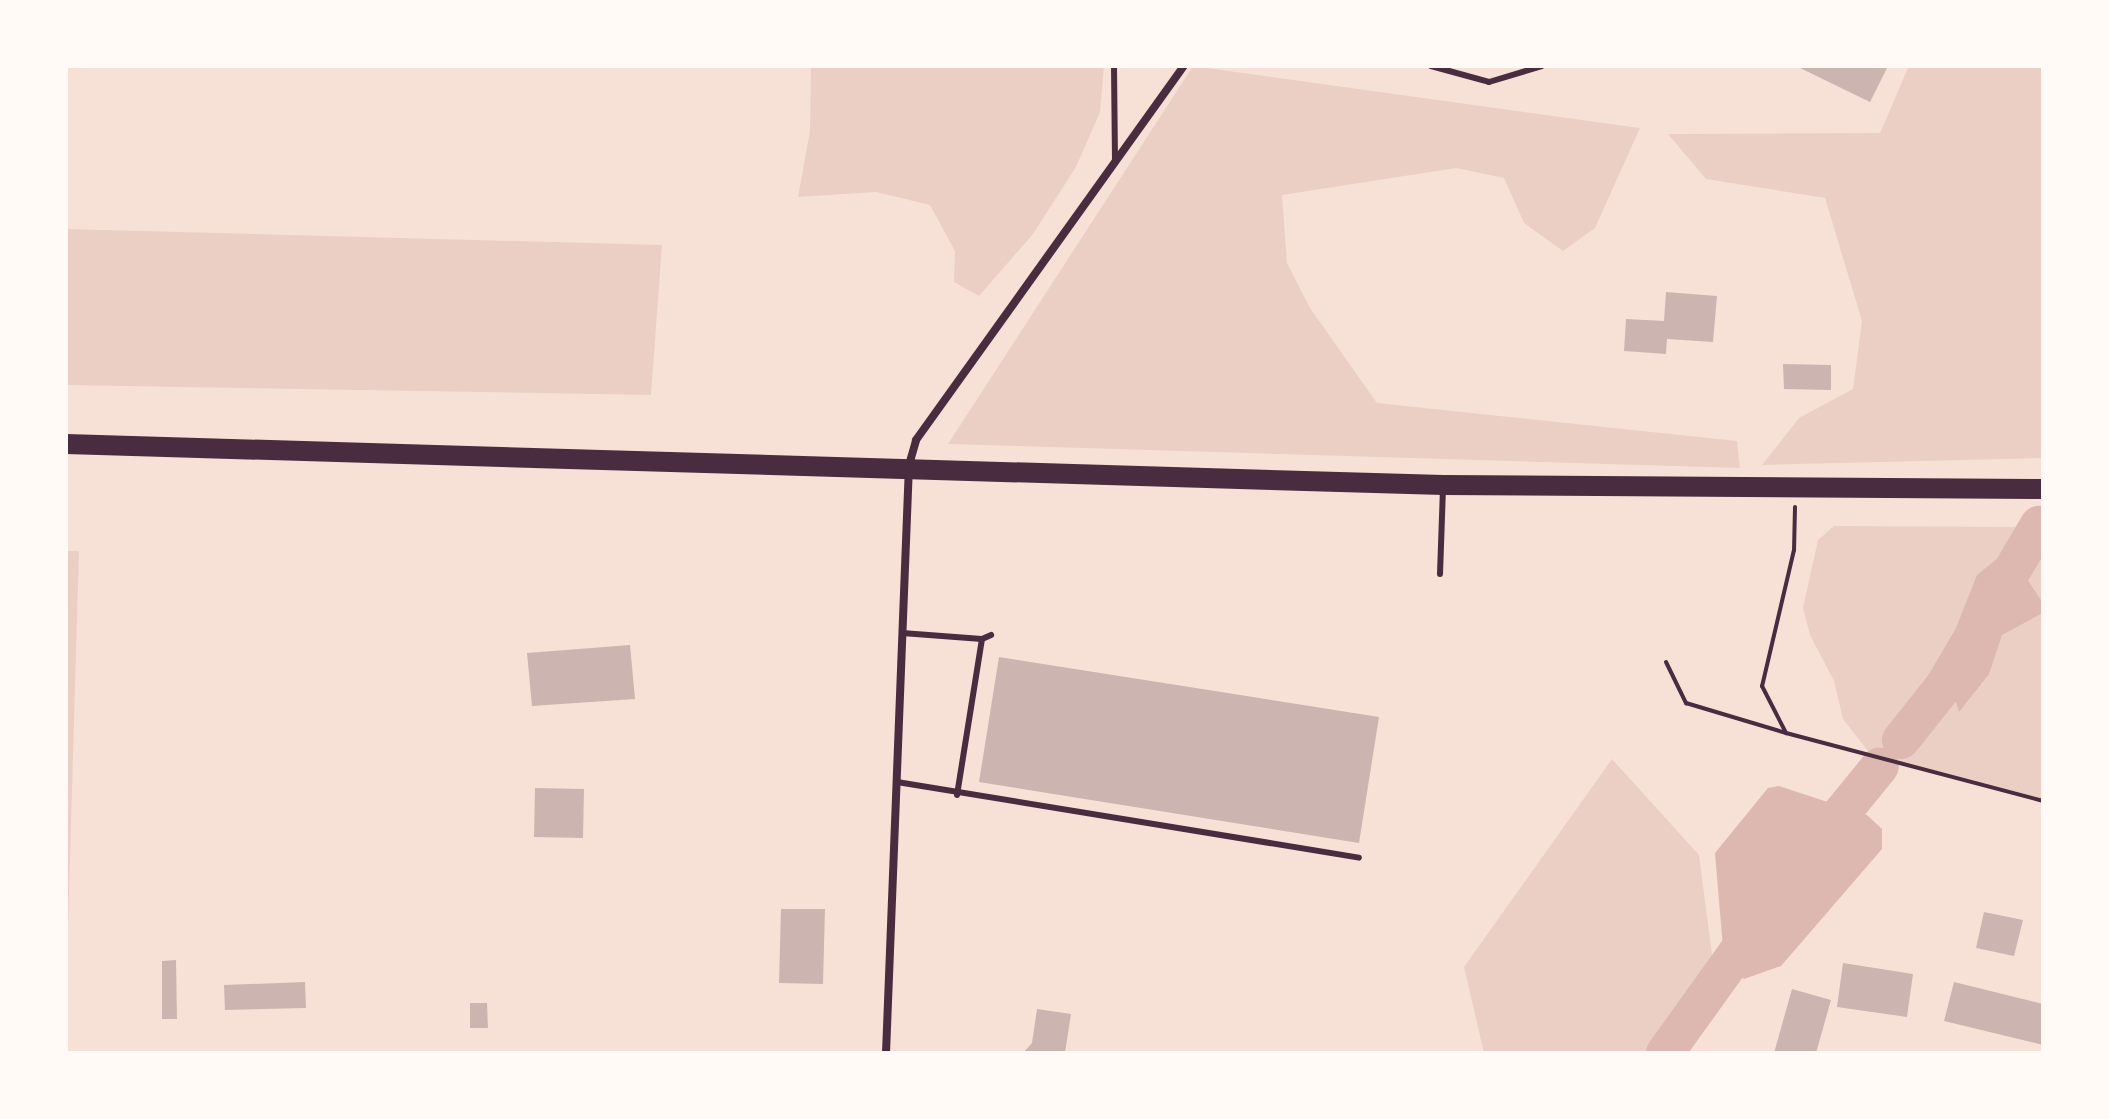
<!DOCTYPE html>
<style>
body{margin:0}
#map{position:relative;width:2109px;height:1119px;overflow:hidden;background:#f7e1d7;font-family:"Source Sans 3",sans-serif}
div>[style]{position:absolute}
.green>*{inset:0;background:#ebcfc5}
.water>*{inset:0;background:#dcb8b0}
.river>*{height:38px;margin:-19px;padding:0 19px;transform-origin:19px;border-radius:19px;background:#dcb8b0}
.building>*{inset:0;background:#ccb4b1}
.path>*{height:4px;margin:-2px;padding:0 2px;transform-origin:2px;border-radius:2px;background:#4a2c40}
.service>*{height:6px;margin:-3px;padding:0 3px;transform-origin:3px;border-radius:3px;background:#4a2c40}
.minor>*{height:8px;margin:-4px;padding:0 4px;transform-origin:4px;border-radius:4px;background:#4a2c40}
.primary>*{height:20px;margin:-10px;padding:0 10px;transform-origin:10px;border-radius:10px;background:#4a2c40}
span{translate:-50% -50%;white-space:nowrap;text-align:center;line-height:1.15;-webkit-text-stroke:8px #fffaf5;paint-order:stroke}
.frame{position:absolute;inset:0;border:68px solid #fffaf5;pointer-events:none}
</style>
<div id="map">
<div class="green">
<i style="clip-path:polygon(811px 66px,1104px 66px,1100px 112px,1076px 167px,1033px 234px,979px 296px,954px 282px,955px 251px,930px 205px,876px 192px,798px 197px,810px 131px)"></i>
<i style="clip-path:polygon(1193px 66px,1640px 128px,1595px 228px,1563px 251px,1524px 223px,1504px 178px,1456px 168px,1282px 195px,1287px 263px,1310px 308px,1377px 403px,1737px 441px,1740px 468px,948px 444px)"></i>
<i style="clip-path:polygon(1909px 66px,2043px 66px,2043px 458px,1762px 465px,1799px 418px,1853px 389px,1862px 321px,1825px 198px,1706px 179px,1668px 134px,1880px 133px)"></i>
<i style="clip-path:polygon(66px 229px,662px 245px,651px 395px,66px 385px)"></i>
<i style="clip-path:polygon(1834px 526px,2043px 527px,2043px 801px,1871px 755px,1843px 719px,1834px 681px,1810px 635px,1803px 608px,1818px 540px)"></i>
<i style="clip-path:polygon(66px 551px,79px 551px,66px 995px)"></i>
<i style="clip-path:polygon(1612px 759px,1699px 855px,1713px 962px,1647px 1053px,1484px 1053px,1464px 967px)"></i>
</div>
<div class="water">
<i style="clip-path:polygon(1998px 558px,2019px 567px,2041px 600px,2041px 614px,2002px 635px,1989px 674px,1959px 712px,1952px 689px,1956px 628px,1977px 575px)"></i>
<i style="clip-path:polygon(1779px 786px,1867px 815px,1882px 829px,1882px 849px,1781px 966px,1744px 979px,1728px 967px,1723px 948px,1715px 853px,1768px 788px)"></i>
</div>
<div class="river">
<i style="left:1901px;top:740px;width:69px;rotate:-51.5deg"></i>
<i style="left:1944px;top:686px;width:187px;rotate:-59.5deg"></i>
<i style="left:1814px;top:847px;width:104px;rotate:-50.8deg"></i>
<i style="left:1665px;top:1053px;width:158px;rotate:-54.3deg"></i>
</div>
<div class="building">
<i style="clip-path:polygon(1796px 66px,1888px 66px,1870px 102px)"></i>
<i style="clip-path:polygon(1666px 292px,1717px 296px,1713px 342px,1667px 339px,1666px 354px,1624px 351px,1626px 319px,1664px 321px)"></i>
<i style="clip-path:polygon(1783px 364px,1831px 365px,1831px 390px,1784px 389px)"></i>
<i style="clip-path:polygon(630px 645px,635px 699px,532px 706px,527px 653px)"></i>
<i style="clip-path:polygon(999px 657px,1379px 717px,1359px 843px,979px 782px)"></i>
<i style="clip-path:polygon(535px 788px,584px 789px,583px 838px,534px 837px)"></i>
<i style="clip-path:polygon(781px 909px,825px 909px,823px 984px,779px 983px)"></i>
<i style="clip-path:polygon(1984px 912px,2023px 920px,2014px 956px,1976px 948px)"></i>
<i style="clip-path:polygon(176px 960px,177px 1019px,162px 1019px,162px 961px)"></i>
<i style="clip-path:polygon(1843px 963px,1913px 974px,1907px 1017px,1837px 1007px)"></i>
<i style="clip-path:polygon(305px 982px,306px 1008px,225px 1010px,224px 985px)"></i>
<i style="clip-path:polygon(1954px 982px,2043px 1004px,2043px 1045px,1944px 1021px)"></i>
<i style="clip-path:polygon(1792px 989px,1831px 1000px,1816px 1053px,1774px 1053px)"></i>
<i style="clip-path:polygon(470px 1003px,487px 1003px,488px 1028px,470px 1028px)"></i>
<i style="clip-path:polygon(1037px 1009px,1071px 1014px,1065px 1053px,1023px 1053px,1032px 1043px)"></i>
</div>
<div class="path">
<i style="left:1795px;top:507px;width:43px;rotate:91.3deg"></i>
<i style="left:1794px;top:550px;width:140px;rotate:103.2deg"></i>
<i style="left:1762px;top:686px;width:53px;rotate:62.9deg"></i>
<i style="left:1786px;top:733px;width:266px;rotate:14.8deg"></i>
<i style="left:1666px;top:662px;width:46px;rotate:64deg"></i>
<i style="left:1686px;top:703px;width:104px;rotate:16.7deg"></i>
</div>
<div class="service">
<i style="left:1114px;top:66px;width:94px;rotate:89.4deg"></i>
<i style="left:1431px;top:66px;width:60px;rotate:15.4deg"></i>
<i style="left:1489px;top:82px;width:55px;rotate:-16.8deg"></i>
<i style="left:1440px;top:574px;width:86px;rotate:-88deg"></i>
<i style="left:902px;top:633px;width:80px;rotate:4.3deg"></i>
<i style="left:982px;top:639px;width:10px;rotate:-24deg"></i>
<i style="left:897px;top:782px;width:468px;rotate:9.3deg"></i>
<i style="left:957px;top:795px;width:158px;rotate:-80.9deg"></i>
</div>
<div class="minor">
<i style="left:886px;top:1053px;width:588px;rotate:-87.76deg"></i>
<i style="left:909px;top:465px;width:26px;rotate:-74deg"></i>
<i style="left:916px;top:440px;width:460px;rotate:-54.4deg"></i>
</div>
<div class="primary">
<i style="left:66px;top:444px;width:1378px;rotate:1.71deg"></i>
<i style="left:1443px;top:485px;width:600px;rotate:0.38deg"></i>
</div>
<div class="frame"></div>
</div>
